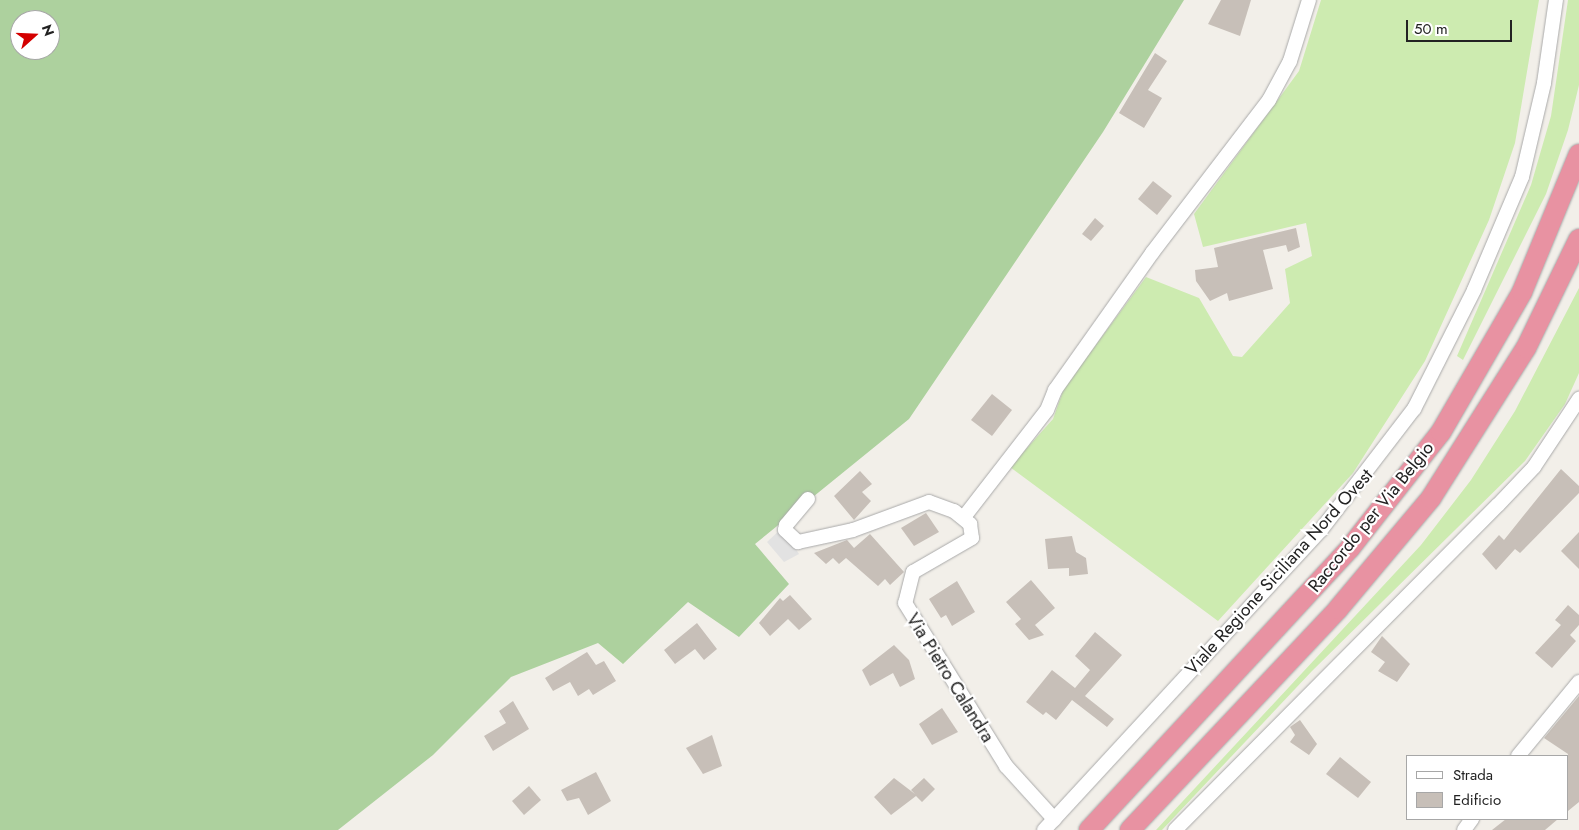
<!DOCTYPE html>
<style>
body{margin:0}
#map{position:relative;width:1579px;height:830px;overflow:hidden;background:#f2efe9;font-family:Jost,sans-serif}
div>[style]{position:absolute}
.grass>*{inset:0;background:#cdebb0}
.forest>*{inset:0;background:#add19e}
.parking>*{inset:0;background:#e2e2e2}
.building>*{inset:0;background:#c7bfb8}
.roads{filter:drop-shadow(0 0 1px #a9a9a9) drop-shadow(0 0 1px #a9a9a9)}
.minor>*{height:14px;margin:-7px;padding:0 7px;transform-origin:7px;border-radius:7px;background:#fff}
.highway>*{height:20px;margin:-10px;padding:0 10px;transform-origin:10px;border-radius:10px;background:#e892a2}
span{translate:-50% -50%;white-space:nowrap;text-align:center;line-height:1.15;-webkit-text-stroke:4.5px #fff;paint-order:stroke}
.street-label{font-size:18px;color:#222}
.legend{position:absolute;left:1406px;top:755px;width:162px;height:65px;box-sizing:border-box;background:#fff;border:1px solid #a7a7a7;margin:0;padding:6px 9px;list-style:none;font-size:15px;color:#222}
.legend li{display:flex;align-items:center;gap:10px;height:25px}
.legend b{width:25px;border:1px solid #a7a7a7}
.north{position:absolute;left:10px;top:10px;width:50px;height:50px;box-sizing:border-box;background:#fff;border:1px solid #a7a7a7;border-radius:50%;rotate:70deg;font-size:14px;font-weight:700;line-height:20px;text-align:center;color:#222}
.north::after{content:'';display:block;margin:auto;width:18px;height:22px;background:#d40000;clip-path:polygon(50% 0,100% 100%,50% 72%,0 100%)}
.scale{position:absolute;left:1406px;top:20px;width:106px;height:22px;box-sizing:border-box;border:2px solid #222;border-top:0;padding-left:6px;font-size:15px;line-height:18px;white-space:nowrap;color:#222;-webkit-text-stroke:4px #fff;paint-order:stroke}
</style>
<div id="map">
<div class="grass">
<i style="clip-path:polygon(1321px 0,1539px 0,1515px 143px,1489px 220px,1425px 361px,1353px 473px,1218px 621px,1010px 467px,1053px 419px,1064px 388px,1146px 277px,1199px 298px,1233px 356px,1242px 357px,1290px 303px,1285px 269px,1312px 256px,1306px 223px,1203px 247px,1194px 214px,1299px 71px)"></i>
<i style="clip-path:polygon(1568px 0,1579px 0,1579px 85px,1568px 130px,1546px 194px,1463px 360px,1457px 356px,1531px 185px,1551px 116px)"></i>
<i style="clip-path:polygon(1579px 288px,1579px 373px,1565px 404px,1525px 461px,1312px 671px,1162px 830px,1156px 830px,1421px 545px,1471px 480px,1515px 411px)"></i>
</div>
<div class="forest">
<i style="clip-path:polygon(evenodd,0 0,1184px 0,1103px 132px,909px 419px,755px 544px,789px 584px,739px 637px,688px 602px,623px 664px,598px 643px,511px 677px,433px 755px,338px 830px,0 830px,0 0,20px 20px,50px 20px,50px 50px,20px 50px,20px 20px)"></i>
</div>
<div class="parking">
<i style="clip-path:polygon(782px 528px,799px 554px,784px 562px,767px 542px)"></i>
</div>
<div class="building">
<i style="clip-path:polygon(1221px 0,1251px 0,1240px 36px,1208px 24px)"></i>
<i style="clip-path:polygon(1155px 53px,1167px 61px,1148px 90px,1162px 98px,1144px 128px,1119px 113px)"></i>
<i style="clip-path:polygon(1153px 181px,1172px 196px,1157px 215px,1138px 199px)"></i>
<i style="clip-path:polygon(1095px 218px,1104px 226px,1091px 241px,1082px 234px)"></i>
<i style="clip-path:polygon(1296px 228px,1300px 247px,1288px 252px,1286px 245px,1263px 250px,1273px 289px,1229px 301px,1227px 293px,1210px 301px,1196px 281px,1195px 270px,1218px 267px,1214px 248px)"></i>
<i style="clip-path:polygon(992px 394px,1012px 410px,992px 436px,971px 420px)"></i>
<i style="clip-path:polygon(1561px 469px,1579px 486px,1579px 493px,1520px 553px,1515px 549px,1496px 570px,1482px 554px,1499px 535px,1504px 540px)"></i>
<i style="clip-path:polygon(860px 471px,872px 484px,862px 492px,871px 501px,854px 520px,834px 496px)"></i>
<i style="clip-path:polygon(926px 513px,939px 532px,914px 546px,901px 528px)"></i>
<i style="clip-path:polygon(1579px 532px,1579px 569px,1561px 551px)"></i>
<i style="clip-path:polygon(870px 534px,904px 572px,890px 585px,885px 579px,878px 586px,846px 558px,839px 564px,833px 558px,826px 564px,814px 553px,847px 540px,854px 548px)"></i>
<i style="clip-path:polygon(1072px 536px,1076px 552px,1086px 558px,1088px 574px,1069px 576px,1069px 568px,1048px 569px,1045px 539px)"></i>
<i style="clip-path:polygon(1031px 580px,1055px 608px,1035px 625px,1044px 635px,1029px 640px,1015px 624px,1021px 619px,1006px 602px)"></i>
<i style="clip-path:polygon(957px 581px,975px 612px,952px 626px,946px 615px,941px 618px,929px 599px)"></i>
<i style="clip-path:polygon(790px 595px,812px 619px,799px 630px,788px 619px,770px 636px,759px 623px,780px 598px,783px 601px)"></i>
<i style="clip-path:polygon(1568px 605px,1579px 615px,1579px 625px,1570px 635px,1576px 641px,1552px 668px,1535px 653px,1561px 625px,1555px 620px)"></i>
<i style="clip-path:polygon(697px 623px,717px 649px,704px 660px,695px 649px,675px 664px,664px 650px)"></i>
<i style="clip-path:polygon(1095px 632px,1122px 655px,1085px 696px,1114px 719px,1107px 727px,1072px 700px,1056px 720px,1046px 712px,1043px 715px,1026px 702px,1052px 670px,1075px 688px,1090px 670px,1075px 656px)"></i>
<i style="clip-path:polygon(1382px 636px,1410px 664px,1397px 682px,1378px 671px,1385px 662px,1371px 652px)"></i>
<i style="clip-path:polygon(894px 645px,909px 660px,915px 679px,900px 687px,893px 673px,870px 686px,862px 670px)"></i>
<i style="clip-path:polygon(587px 652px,596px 665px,604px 661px,616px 681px,593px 695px,589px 689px,578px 696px,570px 682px,553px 691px,545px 678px)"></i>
<i style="clip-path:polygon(1579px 696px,1579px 802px,1568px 811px,1568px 754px,1544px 738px)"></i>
<i style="clip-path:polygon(513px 701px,529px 729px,493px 751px,484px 736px,506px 723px,499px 711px)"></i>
<i style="clip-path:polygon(942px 708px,958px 732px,932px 745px,919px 724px)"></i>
<i style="clip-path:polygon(1300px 720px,1317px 744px,1309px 755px,1290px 742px,1295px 735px,1290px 727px)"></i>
<i style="clip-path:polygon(712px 735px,722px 766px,703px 774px,686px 748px)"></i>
<i style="clip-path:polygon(1340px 757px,1371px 782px,1358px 798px,1326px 774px)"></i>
<i style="clip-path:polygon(596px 772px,611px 801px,588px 815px,579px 798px,567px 801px,561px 790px)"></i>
<i style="clip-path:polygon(894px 778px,915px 794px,911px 790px,924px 778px,935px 789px,922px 802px,916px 796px,891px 815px,874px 797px)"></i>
<i style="clip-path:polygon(529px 786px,541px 800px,524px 815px,512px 801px)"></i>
<i style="clip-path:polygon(1506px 819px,1558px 819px,1545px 830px,1492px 830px)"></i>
</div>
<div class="roads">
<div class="minor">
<i style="left:808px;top:499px;width:34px;rotate:130deg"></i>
<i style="left:786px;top:525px;width:5px;rotate:101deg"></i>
<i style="left:785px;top:530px;width:18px;rotate:43deg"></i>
<i style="left:798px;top:542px;width:56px;rotate:-12.3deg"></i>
<i style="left:853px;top:530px;width:81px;rotate:-20.2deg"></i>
<i style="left:929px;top:502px;width:27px;rotate:20deg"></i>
<i style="left:954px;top:511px;width:21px;rotate:39deg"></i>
<i style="left:970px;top:524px;width:14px;rotate:82deg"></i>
<i style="left:972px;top:538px;width:68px;rotate:150deg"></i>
<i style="left:913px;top:572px;width:32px;rotate:104deg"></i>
<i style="left:905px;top:603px;width:192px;rotate:58.2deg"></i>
<i style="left:1006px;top:766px;width:72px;rotate:47.8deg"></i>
<i style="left:964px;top:517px;width:135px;rotate:-52.2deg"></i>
<i style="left:1047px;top:410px;width:22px;rotate:-68deg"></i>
<i style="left:1055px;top:390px;width:168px;rotate:-54.7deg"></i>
<i style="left:1152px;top:253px;width:193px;rotate:-52.6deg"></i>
<i style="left:1269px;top:100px;width:44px;rotate:-61.7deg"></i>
<i style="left:1290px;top:61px;width:64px;rotate:-72.7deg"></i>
<i style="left:1518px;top:756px;width:96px;rotate:-50.5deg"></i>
<i style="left:1044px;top:830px;width:408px;rotate:-47.3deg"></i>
<i style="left:1321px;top:530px;width:153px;rotate:-52.5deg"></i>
<i style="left:1414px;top:409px;width:133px;rotate:-63.2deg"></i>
<i style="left:1474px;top:290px;width:123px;rotate:-67deg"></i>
<i style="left:1522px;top:177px;width:97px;rotate:-76.8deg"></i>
<i style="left:1544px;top:83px;width:84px;rotate:-81.8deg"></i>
<i style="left:1175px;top:830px;width:458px;rotate:-45.2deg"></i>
<i style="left:1498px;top:505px;width:52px;rotate:-46.5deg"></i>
<i style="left:1534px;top:467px;width:82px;rotate:-56.5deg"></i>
<i style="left:1464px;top:830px;width:14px;rotate:-54deg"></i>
</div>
<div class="highway">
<i style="left:1089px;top:830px;width:384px;rotate:-47.2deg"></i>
<i style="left:1350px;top:548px;width:147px;rotate:-51.9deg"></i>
<i style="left:1441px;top:432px;width:162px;rotate:-59.9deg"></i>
<i style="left:1522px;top:292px;width:149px;rotate:-67.6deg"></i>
<i style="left:1130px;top:830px;width:303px;rotate:-46.7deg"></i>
<i style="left:1338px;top:609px;width:145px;rotate:-50deg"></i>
<i style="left:1431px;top:498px;width:178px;rotate:-57.7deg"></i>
<i style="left:1526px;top:348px;width:121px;rotate:-64.1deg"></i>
</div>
</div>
<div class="street-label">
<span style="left:1371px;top:517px;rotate:-51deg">Raccordo per Via Belgio</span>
<span style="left:1279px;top:572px;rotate:-48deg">Viale Regione Siciliana Nord Ovest</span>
<span style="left:950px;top:678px;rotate:58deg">Via Pietro Calandra</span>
</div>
<ul class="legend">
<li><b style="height:6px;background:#fff"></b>Strada</li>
<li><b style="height:14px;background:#c7bfb8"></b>Edificio</li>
</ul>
<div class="north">N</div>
<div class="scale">50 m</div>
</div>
